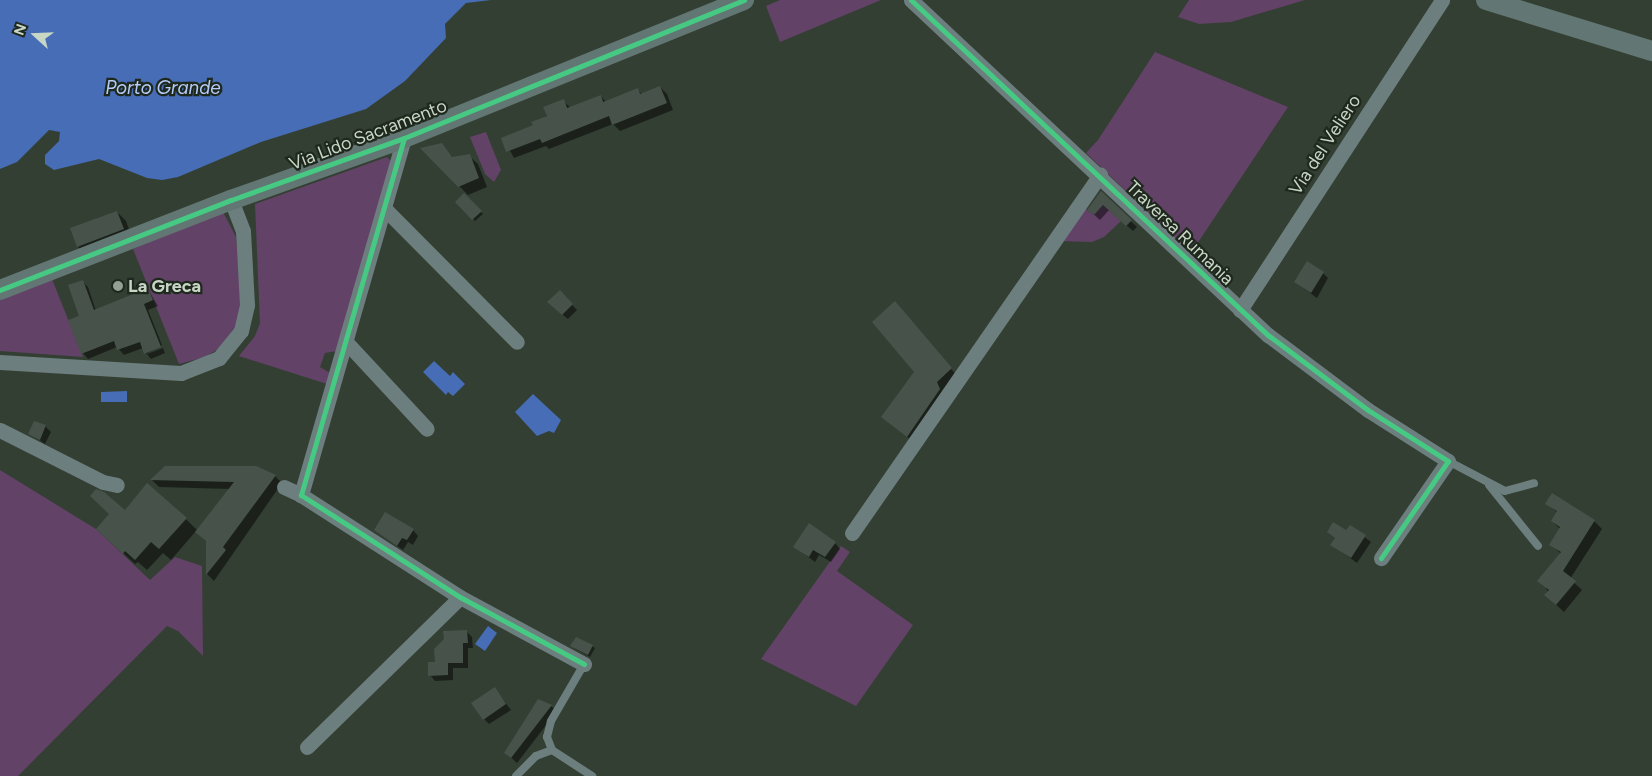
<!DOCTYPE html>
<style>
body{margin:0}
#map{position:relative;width:1652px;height:776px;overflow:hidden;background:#333f32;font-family:Figtree,sans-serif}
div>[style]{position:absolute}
.green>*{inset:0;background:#624267}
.water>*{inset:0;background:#466db5}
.shadow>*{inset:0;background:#0007}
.building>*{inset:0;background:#47534a}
.lane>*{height:8px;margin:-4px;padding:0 4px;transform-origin:4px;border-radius:4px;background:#6c7e7e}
.street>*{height:15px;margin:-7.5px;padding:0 7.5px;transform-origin:7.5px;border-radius:7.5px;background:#6c7e7e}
.secondary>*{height:20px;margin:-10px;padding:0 10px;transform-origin:10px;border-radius:10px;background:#627673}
.cycleway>*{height:5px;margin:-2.5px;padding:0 2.5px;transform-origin:2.5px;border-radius:2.5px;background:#46c982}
.dots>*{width:14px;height:14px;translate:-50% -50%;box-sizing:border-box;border:2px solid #1e281d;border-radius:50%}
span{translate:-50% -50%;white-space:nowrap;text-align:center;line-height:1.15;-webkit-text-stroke:4.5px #1e281d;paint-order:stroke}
.street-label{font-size:18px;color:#c8d6c6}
.poi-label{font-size:18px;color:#c8d6c6;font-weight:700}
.left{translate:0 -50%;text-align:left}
.water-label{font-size:19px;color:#b5cdf8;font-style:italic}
.north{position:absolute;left:10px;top:10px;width:50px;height:50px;-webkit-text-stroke:4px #1e281d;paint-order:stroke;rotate:290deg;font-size:14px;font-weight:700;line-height:20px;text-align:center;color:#c8d6c6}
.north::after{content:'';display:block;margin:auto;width:18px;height:22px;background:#c8d6c6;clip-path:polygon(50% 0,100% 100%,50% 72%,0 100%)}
</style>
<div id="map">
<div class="green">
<i style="clip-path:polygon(780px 0,881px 0,780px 42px,766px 6px)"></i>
<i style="clip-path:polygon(1189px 0,1305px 0,1231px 22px,1199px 24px,1178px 17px)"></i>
<i style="clip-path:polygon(1155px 52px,1288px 107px,1191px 253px,1086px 153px,1098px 140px)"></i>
<i style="clip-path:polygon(486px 132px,501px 170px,494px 182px,485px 174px,470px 137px)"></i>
<i style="clip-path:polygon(387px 157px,392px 162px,337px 351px,325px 353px,320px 367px,330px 373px,327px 384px,239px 356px,255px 336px,260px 323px,255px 204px)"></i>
<i style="clip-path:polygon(1103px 205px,1121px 221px,1104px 237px,1092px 242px,1058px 241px,1083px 207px,1094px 215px)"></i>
<i style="clip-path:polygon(223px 212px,236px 237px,242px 313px,239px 322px,218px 349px,205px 357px,179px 364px,133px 249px)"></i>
<i style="clip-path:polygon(52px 279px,83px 357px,0 351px,0 300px)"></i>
<i style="clip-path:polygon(0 470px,96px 529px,150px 580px,175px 557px,202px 566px,203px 656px,178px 631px,167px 626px,18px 776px,0 776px)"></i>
<i style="clip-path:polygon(841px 546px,850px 552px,837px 571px,913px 625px,856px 706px,761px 659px)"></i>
</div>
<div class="water">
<i style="clip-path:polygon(0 0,491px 0,466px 3px,445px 24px,446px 38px,405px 81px,366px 109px,261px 142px,178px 177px,162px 180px,147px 178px,99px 159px,54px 170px,45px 164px,45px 155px,59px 141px,60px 132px,49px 130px,17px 162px,0 169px)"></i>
<i style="clip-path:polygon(434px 361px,450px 376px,453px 372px,465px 384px,453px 396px,448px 392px,446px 395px,423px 372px)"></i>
<i style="clip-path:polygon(127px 391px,127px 402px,101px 402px,101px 392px)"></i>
<i style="clip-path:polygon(533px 394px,561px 420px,554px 433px,549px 431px,537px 436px,515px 412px)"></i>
<i style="clip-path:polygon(488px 626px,497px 633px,485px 651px,475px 644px)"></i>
</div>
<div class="shadow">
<i style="clip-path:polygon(660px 87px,667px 94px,673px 110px,620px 131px,613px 124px,549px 149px,546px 146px,514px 158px,503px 138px,535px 126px,563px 101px,571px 108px,601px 96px,606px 102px,637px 90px,642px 94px)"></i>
<i style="clip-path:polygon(441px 144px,453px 158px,469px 156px,478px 164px,487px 187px,468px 195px,422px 148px)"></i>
<i style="clip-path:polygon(1101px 193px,1137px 227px,1133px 231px,1109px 210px,1100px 220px,1089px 210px)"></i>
<i style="clip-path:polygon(464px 195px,483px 214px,475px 221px,457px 202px)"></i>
<i style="clip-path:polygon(117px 212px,126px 221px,132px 238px,87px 255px,78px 247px)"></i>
<i style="clip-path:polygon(1323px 273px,1328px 278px,1317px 298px,1295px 282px)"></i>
<i style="clip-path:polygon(83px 282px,88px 287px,96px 311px,148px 290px,158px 306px,148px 310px,162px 345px,146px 354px,143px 348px,124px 355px,117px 347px,88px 359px,83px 353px)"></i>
<i style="clip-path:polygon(560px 292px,577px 310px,568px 319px,553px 307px)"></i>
<i style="clip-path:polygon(902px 311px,958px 377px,915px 443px,882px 417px,916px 372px)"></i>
<i style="clip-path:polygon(163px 348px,165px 353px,151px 359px,147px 354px)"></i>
<i style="clip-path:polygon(45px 426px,51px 432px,45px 444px,30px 433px)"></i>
<i style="clip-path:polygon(275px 476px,282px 483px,214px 581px,207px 574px,207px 542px,196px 531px,171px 560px,163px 553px,147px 570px,138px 562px,135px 564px,109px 540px,111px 514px,125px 512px,186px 519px,198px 531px,230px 489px,159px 487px,152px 480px)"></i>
<i style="clip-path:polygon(1547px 503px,1594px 521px,1602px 529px,1570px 579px,1582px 590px,1564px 612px,1553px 602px,1546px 588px,1561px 554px,1551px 544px,1560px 529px,1552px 521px,1558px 513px)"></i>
<i style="clip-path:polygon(1350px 526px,1371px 542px,1357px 563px,1332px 545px,1336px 539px,1329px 532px,1347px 532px)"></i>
<i style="clip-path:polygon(375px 530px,413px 530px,418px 536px,413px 545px,408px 542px,403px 550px)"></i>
<i style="clip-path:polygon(835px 543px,840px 549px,831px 562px,819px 555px,815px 562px,795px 547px)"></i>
<i style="clip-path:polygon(467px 632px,472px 637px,473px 648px,468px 648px,468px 668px,453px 668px,453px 680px,435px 681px,430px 675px,436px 663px)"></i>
<i style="clip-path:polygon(592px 646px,595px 648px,590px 657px,574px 648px)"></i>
<i style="clip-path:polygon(495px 689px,511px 710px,489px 724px,484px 719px)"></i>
<i style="clip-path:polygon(551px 706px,557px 711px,517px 763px,506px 753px)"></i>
</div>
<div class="building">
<i style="clip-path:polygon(660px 86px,667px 103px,612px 125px,609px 116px,542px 143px,540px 139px,506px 152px,501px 138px,533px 125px,531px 122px,547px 116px,543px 107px,564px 99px,567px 108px,601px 95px,603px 102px,638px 88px,640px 94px)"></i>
<i style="clip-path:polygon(442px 143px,452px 157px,470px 154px,479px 178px,458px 187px,420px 148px)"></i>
<i style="clip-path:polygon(1101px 191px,1132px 220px,1126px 226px,1103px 205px,1094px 215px,1087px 210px)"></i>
<i style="clip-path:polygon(464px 193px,482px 211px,472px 220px,455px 202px)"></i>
<i style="clip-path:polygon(117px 211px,124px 229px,77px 247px,70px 228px)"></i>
<i style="clip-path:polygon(1307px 261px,1324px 272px,1311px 293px,1294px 282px)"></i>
<i style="clip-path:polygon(83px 280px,94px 310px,148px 288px,153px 300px,144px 304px,161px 347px,144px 354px,140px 342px,117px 350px,114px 341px,81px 354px,68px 320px,79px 316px,68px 285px)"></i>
<i style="clip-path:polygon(560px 290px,573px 304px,562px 315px,547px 302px)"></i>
<i style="clip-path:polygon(895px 301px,952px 368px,937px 382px,940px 389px,907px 437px,881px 417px,914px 372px,872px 322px)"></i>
<i style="clip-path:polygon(34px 421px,46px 425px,40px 440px,28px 434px)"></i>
<i style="clip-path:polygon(165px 466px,256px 466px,276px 475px,223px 547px,226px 550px,206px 575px,206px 541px,195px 532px,234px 482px,150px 480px)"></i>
<i style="clip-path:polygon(147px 483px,187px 518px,159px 549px,151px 542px,135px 560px,125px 551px,123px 554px,96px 529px,109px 514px,90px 496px,96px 489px,104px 492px,125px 510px)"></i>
<i style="clip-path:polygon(1552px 493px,1595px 520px,1563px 571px,1576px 581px,1556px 605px,1544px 595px,1549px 590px,1537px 581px,1561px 552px,1549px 545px,1560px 527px,1551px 521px,1557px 511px,1545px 504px)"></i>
<i style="clip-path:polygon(385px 512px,414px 529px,407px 540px,402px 538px,397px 546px,374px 530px)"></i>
<i style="clip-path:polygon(1333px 522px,1346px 530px,1350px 525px,1366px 535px,1351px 558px,1330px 545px,1335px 538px,1327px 532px)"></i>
<i style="clip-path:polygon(809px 523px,836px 542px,825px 557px,813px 550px,809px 557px,793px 547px)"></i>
<i style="clip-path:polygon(467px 630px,468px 643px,463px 643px,463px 663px,448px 663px,448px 675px,428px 676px,428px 662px,435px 662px,434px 649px,444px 639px,443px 631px)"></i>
<i style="clip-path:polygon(576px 637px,593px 645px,588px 655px,570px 646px)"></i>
<i style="clip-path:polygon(495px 687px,506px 704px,483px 720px,471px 703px)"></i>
<i style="clip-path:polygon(538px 699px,552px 705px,511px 758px,504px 753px)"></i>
</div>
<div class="lane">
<i style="left:1448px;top:461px;width:64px;rotate:27.8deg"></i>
<i style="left:1505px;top:491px;width:30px;rotate:-15deg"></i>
<i style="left:1489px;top:485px;width:78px;rotate:51.2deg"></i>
<i style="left:552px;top:750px;width:14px;rotate:-111deg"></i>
<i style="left:547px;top:737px;width:16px;rotate:-76deg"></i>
<i style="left:551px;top:721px;width:66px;rotate:-59.9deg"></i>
<i style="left:516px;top:776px;width:28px;rotate:-45deg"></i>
<i style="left:536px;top:756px;width:17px;rotate:-21deg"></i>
<i style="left:552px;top:750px;width:48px;rotate:33deg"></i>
</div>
<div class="street">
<i style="left:911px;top:0;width:490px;rotate:43.2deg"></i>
<i style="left:1268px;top:335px;width:125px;rotate:36.9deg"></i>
<i style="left:1368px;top:410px;width:95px;rotate:32.5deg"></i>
<i style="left:1448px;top:461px;width:118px;rotate:124.6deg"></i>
<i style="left:404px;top:138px;width:372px;rotate:106.1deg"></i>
<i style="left:301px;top:495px;width:189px;rotate:32.7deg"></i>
<i style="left:460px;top:597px;width:141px;rotate:28.4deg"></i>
<i style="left:385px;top:209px;width:187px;rotate:45.2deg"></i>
<i style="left:1240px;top:310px;width:370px;rotate:-56.9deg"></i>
<i style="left:347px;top:343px;width:117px;rotate:47.1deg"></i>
<i style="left:0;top:362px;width:181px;rotate:3.5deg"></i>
<i style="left:181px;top:373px;width:41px;rotate:-21.5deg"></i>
<i style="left:219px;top:358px;width:35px;rotate:-51deg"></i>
<i style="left:241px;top:331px;width:27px;rotate:-77deg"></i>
<i style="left:247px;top:305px;width:74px;rotate:-93.1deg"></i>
<i style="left:243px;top:231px;width:33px;rotate:-111deg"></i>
<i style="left:0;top:430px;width:115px;rotate:26.8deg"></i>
<i style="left:103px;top:482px;width:14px;rotate:12deg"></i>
<i style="left:284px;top:487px;width:19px;rotate:25deg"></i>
<i style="left:852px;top:533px;width:436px;rotate:-55.3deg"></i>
<i style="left:307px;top:747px;width:214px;rotate:-44.4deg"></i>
</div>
<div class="secondary">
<i style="left:1486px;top:0;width:174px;rotate:17.1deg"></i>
<i style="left:0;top:290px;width:248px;rotate:-21.3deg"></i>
<i style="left:231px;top:200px;width:184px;rotate:-19.7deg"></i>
<i style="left:404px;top:138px;width:367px;rotate:-22.1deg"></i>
</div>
<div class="cycleway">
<i style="left:911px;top:0;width:490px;rotate:43.2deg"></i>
<i style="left:1268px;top:335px;width:125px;rotate:36.9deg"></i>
<i style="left:1368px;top:410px;width:95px;rotate:32.5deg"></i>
<i style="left:1448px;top:461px;width:118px;rotate:124.6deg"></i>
<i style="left:404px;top:138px;width:372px;rotate:106.1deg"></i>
<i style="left:301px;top:495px;width:189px;rotate:32.7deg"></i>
<i style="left:460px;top:597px;width:141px;rotate:28.4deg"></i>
<i style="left:0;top:290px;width:248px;rotate:-21.3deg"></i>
<i style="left:231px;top:200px;width:184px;rotate:-19.7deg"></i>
<i style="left:404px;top:138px;width:367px;rotate:-22.1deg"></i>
</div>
<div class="dots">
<i style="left:118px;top:286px;background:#94a192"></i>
</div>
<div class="street-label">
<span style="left:368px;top:135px;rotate:-21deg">Via Lido Sacramento</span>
<span style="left:1325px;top:145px;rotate:-57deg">Via del Veliero</span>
<span style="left:1180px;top:233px;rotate:44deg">Traversa Rumania</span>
</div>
<div class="poi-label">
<span class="left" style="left:128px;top:286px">La Greca</span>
</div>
<div class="water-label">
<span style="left:163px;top:88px">Porto Grande</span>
</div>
<div class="north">N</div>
</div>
